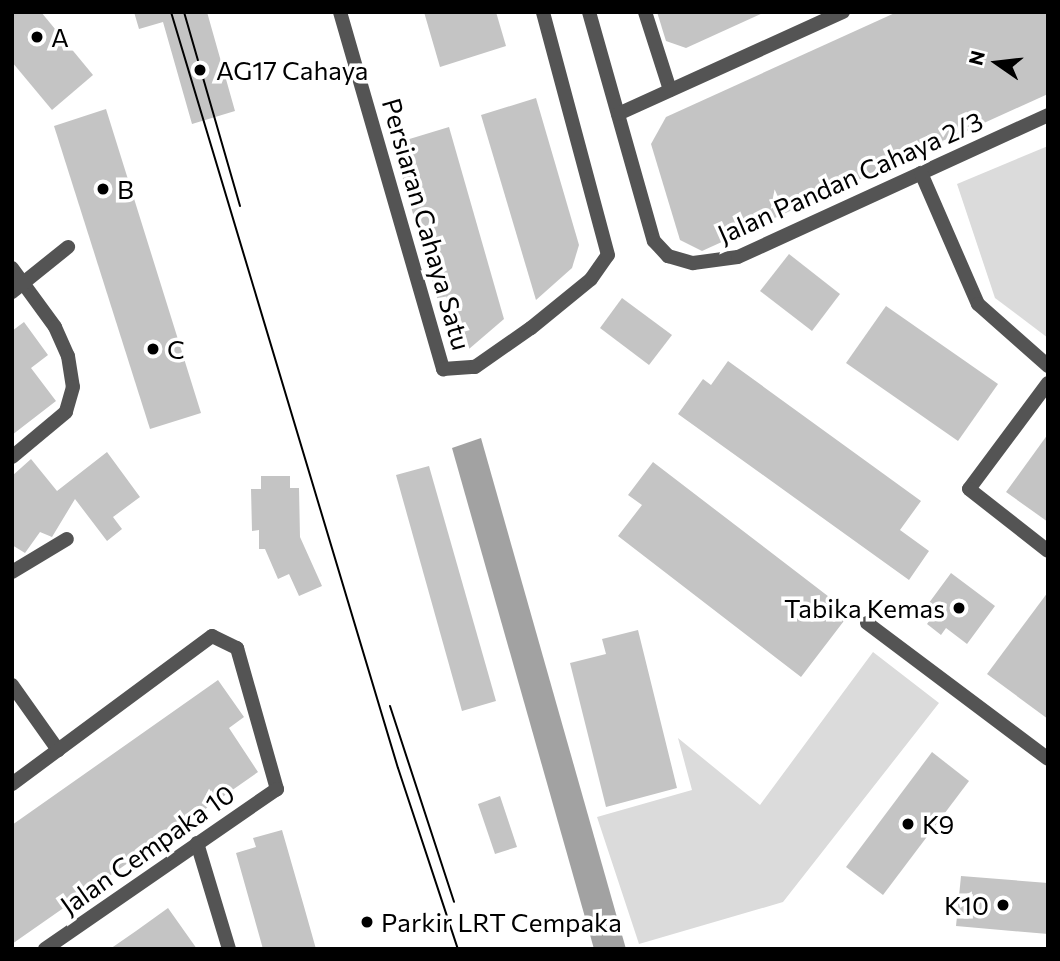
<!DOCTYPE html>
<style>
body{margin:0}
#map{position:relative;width:1060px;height:961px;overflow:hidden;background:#fff;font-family:Commissioner,sans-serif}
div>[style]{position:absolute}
.green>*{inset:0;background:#dbdbdb}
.water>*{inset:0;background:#a2a2a2}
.building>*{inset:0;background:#c4c4c4}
.minor>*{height:14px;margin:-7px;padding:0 7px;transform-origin:7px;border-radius:7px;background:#545454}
.tram>*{height:2px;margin:-1px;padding:0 1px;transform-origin:1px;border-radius:1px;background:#000}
.dots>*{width:19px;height:19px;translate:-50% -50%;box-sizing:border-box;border:4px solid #fff;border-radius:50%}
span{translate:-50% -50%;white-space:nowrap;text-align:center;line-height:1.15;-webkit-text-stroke:7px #fff;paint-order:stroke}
.poi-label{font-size:26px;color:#000}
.left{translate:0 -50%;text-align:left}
.right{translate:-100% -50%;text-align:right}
.street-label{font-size:26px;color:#000}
.frame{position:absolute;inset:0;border:14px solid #000;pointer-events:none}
.north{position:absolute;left:962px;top:28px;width:70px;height:70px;-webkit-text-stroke:5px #fff;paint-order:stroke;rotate:284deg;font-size:19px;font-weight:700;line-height:28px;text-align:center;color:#000}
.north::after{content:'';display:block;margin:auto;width:24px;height:32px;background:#000;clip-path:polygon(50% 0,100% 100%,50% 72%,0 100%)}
</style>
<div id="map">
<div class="green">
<i style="clip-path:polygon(1048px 146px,1048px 338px,995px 298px,957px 184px)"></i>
<i style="clip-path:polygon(873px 652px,939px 703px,783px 902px,639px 944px,597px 817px,692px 790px,678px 738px,760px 805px)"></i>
</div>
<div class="water">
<i style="clip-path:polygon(481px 438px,626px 949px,594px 949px,452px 448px)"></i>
</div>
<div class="building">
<i style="clip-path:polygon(12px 12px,41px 12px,93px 75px,52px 110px,12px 62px)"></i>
<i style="clip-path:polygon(134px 12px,207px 12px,235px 111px,192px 124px,163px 22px,139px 29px)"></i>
<i style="clip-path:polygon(424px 12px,496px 12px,506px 46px,440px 67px)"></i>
<i style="clip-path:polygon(657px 12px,765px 12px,686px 48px,666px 41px)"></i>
<i style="clip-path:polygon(897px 12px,1048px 12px,1048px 94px,702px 251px,680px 240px,651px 144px,666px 117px)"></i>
<i style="clip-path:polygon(536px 98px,579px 245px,572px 268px,536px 300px,481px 115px)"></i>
<i style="clip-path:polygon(106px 109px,201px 413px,150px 429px,54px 126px)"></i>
<i style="clip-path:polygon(449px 127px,504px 319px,469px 349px,450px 343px,393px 144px)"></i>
<i style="clip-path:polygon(789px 254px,840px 294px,812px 331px,760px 291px)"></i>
<i style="clip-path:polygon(622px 298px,672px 335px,649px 365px,600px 328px)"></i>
<i style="clip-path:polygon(886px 306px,998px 384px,958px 441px,846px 363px)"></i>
<i style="clip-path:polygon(24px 322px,48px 355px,31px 368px,56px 401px,12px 435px,12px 331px)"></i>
<i style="clip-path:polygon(728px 361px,921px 501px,900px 530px,929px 551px,909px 580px,678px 414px,703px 379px,711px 385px)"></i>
<i style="clip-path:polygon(1048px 434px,1048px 522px,1006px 492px)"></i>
<i style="clip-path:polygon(107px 452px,140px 497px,113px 517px,122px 529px,107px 541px,75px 499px,52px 537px,40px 532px,25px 553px,12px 545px,12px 476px,31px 459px,57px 491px)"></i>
<i style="clip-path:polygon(653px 462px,850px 613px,801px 677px,618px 536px,642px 505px,628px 495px)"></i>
<i style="clip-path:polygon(429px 466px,496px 701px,462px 711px,396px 475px)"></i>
<i style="clip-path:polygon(261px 476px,290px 476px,290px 488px,299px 488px,300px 537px,322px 586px,299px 596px,289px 574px,278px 579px,265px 549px,259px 549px,259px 530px,252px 531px,251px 489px,261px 489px)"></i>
<i style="clip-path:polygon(951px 573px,995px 606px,967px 644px,946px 628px,941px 635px,927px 624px,932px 617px,923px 611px)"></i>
<i style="clip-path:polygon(1048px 592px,1048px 719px,987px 674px)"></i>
<i style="clip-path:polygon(638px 630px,677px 788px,606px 807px,570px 663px,606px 654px,602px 639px)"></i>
<i style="clip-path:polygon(218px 680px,244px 717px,229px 728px,258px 772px,12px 944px,12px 825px)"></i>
<i style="clip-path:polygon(932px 752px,969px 781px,883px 895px,846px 867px)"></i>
<i style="clip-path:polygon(500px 796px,517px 847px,495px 854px,478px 804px)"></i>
<i style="clip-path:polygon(282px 830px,303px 903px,316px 949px,263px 949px,236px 853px,256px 847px,253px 838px)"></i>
<i style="clip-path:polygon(961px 876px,1048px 883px,1048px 934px,956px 926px)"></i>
<i style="clip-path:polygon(168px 908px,197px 949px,110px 949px,136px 931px)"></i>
</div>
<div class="minor">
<i style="left:340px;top:12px;width:372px;rotate:73.9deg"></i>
<i style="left:443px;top:369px;width:32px;rotate:-4deg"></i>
<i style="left:475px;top:367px;width:68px;rotate:-34.9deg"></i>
<i style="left:531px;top:328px;width:77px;rotate:-39.2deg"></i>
<i style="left:591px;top:279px;width:29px;rotate:-55deg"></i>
<i style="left:608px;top:255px;width:252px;rotate:-105deg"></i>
<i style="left:589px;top:12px;width:238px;rotate:74.2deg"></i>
<i style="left:654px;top:241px;width:21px;rotate:47deg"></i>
<i style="left:668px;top:256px;width:26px;rotate:16deg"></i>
<i style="left:693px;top:263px;width:45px;rotate:-7.6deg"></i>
<i style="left:738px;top:257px;width:341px;rotate:-24.6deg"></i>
<i style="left:645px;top:12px;width:82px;rotate:72.2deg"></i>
<i style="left:618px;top:114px;width:247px;rotate:-24.4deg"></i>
<i style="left:921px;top:173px;width:143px;rotate:66.5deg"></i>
<i style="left:978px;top:304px;width:94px;rotate:41.5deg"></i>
<i style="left:12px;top:268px;width:73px;rotate:53.9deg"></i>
<i style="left:55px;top:327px;width:32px;rotate:66deg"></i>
<i style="left:68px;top:356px;width:31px;rotate:81deg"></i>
<i style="left:73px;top:387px;width:26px;rotate:106deg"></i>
<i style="left:66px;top:412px;width:70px;rotate:140.2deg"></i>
<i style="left:12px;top:292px;width:72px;rotate:-38.8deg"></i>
<i style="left:1048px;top:383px;width:132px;rotate:126.7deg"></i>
<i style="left:969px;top:489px;width:100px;rotate:38.1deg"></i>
<i style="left:12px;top:572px;width:64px;rotate:-31deg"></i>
<i style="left:867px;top:623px;width:226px;rotate:36.9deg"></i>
<i style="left:12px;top:685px;width:80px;rotate:54.7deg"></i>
<i style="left:12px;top:784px;width:249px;rotate:-36.5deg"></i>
<i style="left:212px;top:636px;width:28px;rotate:26deg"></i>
<i style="left:237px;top:648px;width:147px;rotate:74.2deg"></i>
<i style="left:277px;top:789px;width:282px;rotate:145.4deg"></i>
<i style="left:197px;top:843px;width:111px;rotate:73.2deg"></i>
</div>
<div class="tram">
<i style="left:171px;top:12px;width:789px;rotate:73.29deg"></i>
<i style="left:398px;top:768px;width:191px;rotate:71.7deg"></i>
<i style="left:184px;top:12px;width:202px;rotate:73.9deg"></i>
<i style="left:390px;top:706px;width:206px;rotate:71.9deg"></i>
</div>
<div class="dots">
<i style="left:37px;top:37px;background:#000"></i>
<i style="left:200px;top:70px;background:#000"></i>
<i style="left:103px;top:189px;background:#000"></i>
<i style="left:153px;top:349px;background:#000"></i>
<i style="left:959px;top:608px;background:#000"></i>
<i style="left:908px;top:824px;background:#000"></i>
<i style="left:1003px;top:905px;background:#000"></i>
<i style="left:367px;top:922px;background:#000"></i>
</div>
<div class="poi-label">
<span class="left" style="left:51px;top:37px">A</span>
<span class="left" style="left:216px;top:70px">AG17 Cahaya</span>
<span class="left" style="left:117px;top:189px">B</span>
<span class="left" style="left:167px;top:349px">C</span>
<span class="right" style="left:945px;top:608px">Tabika Kemas</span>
<span class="left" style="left:922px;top:824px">K9</span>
<span class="right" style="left:989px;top:905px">K10</span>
<span class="left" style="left:381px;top:922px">Parkir LRT Cempaka</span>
</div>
<div class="street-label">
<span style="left:850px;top:177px;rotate:-24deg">Jalan Pandan Cahaya 2/3</span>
<span style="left:427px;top:224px;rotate:74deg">Persiaran Cahaya Satu</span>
<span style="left:147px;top:849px;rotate:-35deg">Jalan Cempaka 10</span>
</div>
<div class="frame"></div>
<div class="north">N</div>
</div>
